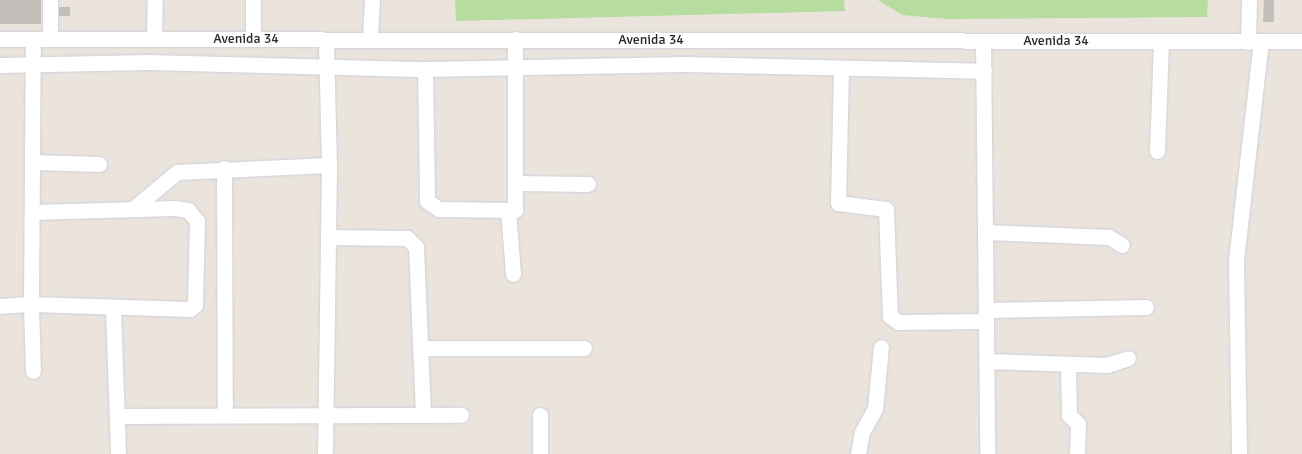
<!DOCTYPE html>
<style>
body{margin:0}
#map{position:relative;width:1302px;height:454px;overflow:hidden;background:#ebe4dd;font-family:Signika,sans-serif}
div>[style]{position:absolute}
.green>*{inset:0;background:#b6dc9f}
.building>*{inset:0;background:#c3beba}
.roads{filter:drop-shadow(0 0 1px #cccfda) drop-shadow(0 0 1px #cccfda)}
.minor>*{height:15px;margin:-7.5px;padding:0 7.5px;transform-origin:7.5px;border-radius:7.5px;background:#fff}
span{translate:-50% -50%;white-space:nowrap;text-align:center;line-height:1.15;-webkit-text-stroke:4px #fff;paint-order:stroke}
.street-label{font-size:14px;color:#2a2a2a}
</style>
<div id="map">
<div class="green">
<i style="clip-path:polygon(455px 0,844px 0,845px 11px,456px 21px)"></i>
<i style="clip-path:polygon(878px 0,1208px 0,1207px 17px,947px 19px,902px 15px)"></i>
</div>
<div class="building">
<i style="clip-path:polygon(0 0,41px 0,41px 24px,0 24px)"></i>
<i style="clip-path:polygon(1264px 0,1274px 0,1274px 22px,1263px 22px)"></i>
<i style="clip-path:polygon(59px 7px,70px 7px,70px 16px,59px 16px)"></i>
</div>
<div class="roads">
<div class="minor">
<i style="left:370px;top:38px;width:38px;rotate:-87deg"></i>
<i style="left:0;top:39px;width:1302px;rotate:0.09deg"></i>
<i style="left:50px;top:39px;width:39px;rotate:-90deg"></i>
<i style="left:154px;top:39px;width:39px;rotate:-89deg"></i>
<i style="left:253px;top:39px;width:39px;rotate:-90deg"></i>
<i style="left:983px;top:41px;width:413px;rotate:89.4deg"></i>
<i style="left:1248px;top:42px;width:42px;rotate:-88.6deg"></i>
<i style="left:0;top:65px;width:149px;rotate:-1.2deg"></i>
<i style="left:149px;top:62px;width:276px;rotate:1.5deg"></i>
<i style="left:425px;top:69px;width:259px;rotate:-1.1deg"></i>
<i style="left:684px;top:64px;width:300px;rotate:1.3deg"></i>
<i style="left:425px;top:69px;width:132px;rotate:89.1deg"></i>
<i style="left:427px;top:201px;width:14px;rotate:34deg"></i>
<i style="left:439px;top:209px;width:76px;rotate:0.8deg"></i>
<i style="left:515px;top:210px;width:171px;rotate:-90deg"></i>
<i style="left:841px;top:70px;width:133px;rotate:91.3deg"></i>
<i style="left:838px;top:203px;width:48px;rotate:7.1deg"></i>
<i style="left:886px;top:209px;width:107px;rotate:87.9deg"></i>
<i style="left:890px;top:316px;width:10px;rotate:37deg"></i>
<i style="left:898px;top:322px;width:88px;rotate:-0.7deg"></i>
<i style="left:1157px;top:151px;width:110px;rotate:-87.9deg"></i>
<i style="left:34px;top:162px;width:65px;rotate:1.8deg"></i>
<i style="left:224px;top:168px;width:247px;rotate:89.8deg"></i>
<i style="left:518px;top:183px;width:70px;rotate:0.8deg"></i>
<i style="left:135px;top:207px;width:55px;rotate:-39.8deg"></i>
<i style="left:177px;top:172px;width:152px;rotate:-2.6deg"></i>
<i style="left:329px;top:165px;width:125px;rotate:-91.4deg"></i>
<i style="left:508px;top:210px;width:64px;rotate:85.5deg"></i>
<i style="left:32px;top:212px;width:142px;rotate:-1.6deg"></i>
<i style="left:174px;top:208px;width:14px;rotate:8deg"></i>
<i style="left:188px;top:210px;width:14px;rotate:51deg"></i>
<i style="left:197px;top:221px;width:84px;rotate:91.4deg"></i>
<i style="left:195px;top:305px;width:6px;rotate:141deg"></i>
<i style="left:190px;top:309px;width:159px;rotate:-178.2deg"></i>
<i style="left:31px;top:304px;width:67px;rotate:88.3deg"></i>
<i style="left:986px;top:232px;width:123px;rotate:2.3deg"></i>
<i style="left:1109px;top:237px;width:15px;rotate:32deg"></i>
<i style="left:328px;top:237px;width:79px;rotate:0.7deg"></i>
<i style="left:407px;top:238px;width:13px;rotate:45deg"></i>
<i style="left:416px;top:247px;width:168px;rotate:87.6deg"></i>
<i style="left:0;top:306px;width:31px;rotate:-4deg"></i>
<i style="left:31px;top:304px;width:265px;rotate:-89.6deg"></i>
<i style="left:113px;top:308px;width:146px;rotate:88deg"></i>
<i style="left:986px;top:310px;width:160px;rotate:-1.1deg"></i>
<i style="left:420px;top:348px;width:164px"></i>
<i style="left:986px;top:361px;width:121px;rotate:1.9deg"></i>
<i style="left:1107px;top:365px;width:22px;rotate:-18deg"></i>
<i style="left:1068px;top:364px;width:51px;rotate:88.9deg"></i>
<i style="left:1069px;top:415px;width:13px;rotate:45deg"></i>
<i style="left:1078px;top:424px;width:30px;rotate:92deg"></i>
<i style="left:118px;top:416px;width:343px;rotate:-0.2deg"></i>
<i style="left:325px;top:454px;width:289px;rotate:-89.2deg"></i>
<i style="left:540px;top:454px;width:39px;rotate:-90deg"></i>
<i style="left:858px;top:454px;width:22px;rotate:-80deg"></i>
<i style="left:862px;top:432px;width:26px;rotate:-61deg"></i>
<i style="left:875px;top:409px;width:62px;rotate:-84.5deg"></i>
<i style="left:1239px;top:454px;width:194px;rotate:-90.9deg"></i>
<i style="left:1236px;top:260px;width:220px;rotate:-83.5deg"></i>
</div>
</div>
<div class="street-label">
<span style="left:246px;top:39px">Avenida 34</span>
<span style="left:651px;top:40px">Avenida 34</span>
<span style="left:1056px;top:41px">Avenida 34</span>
</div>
</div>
